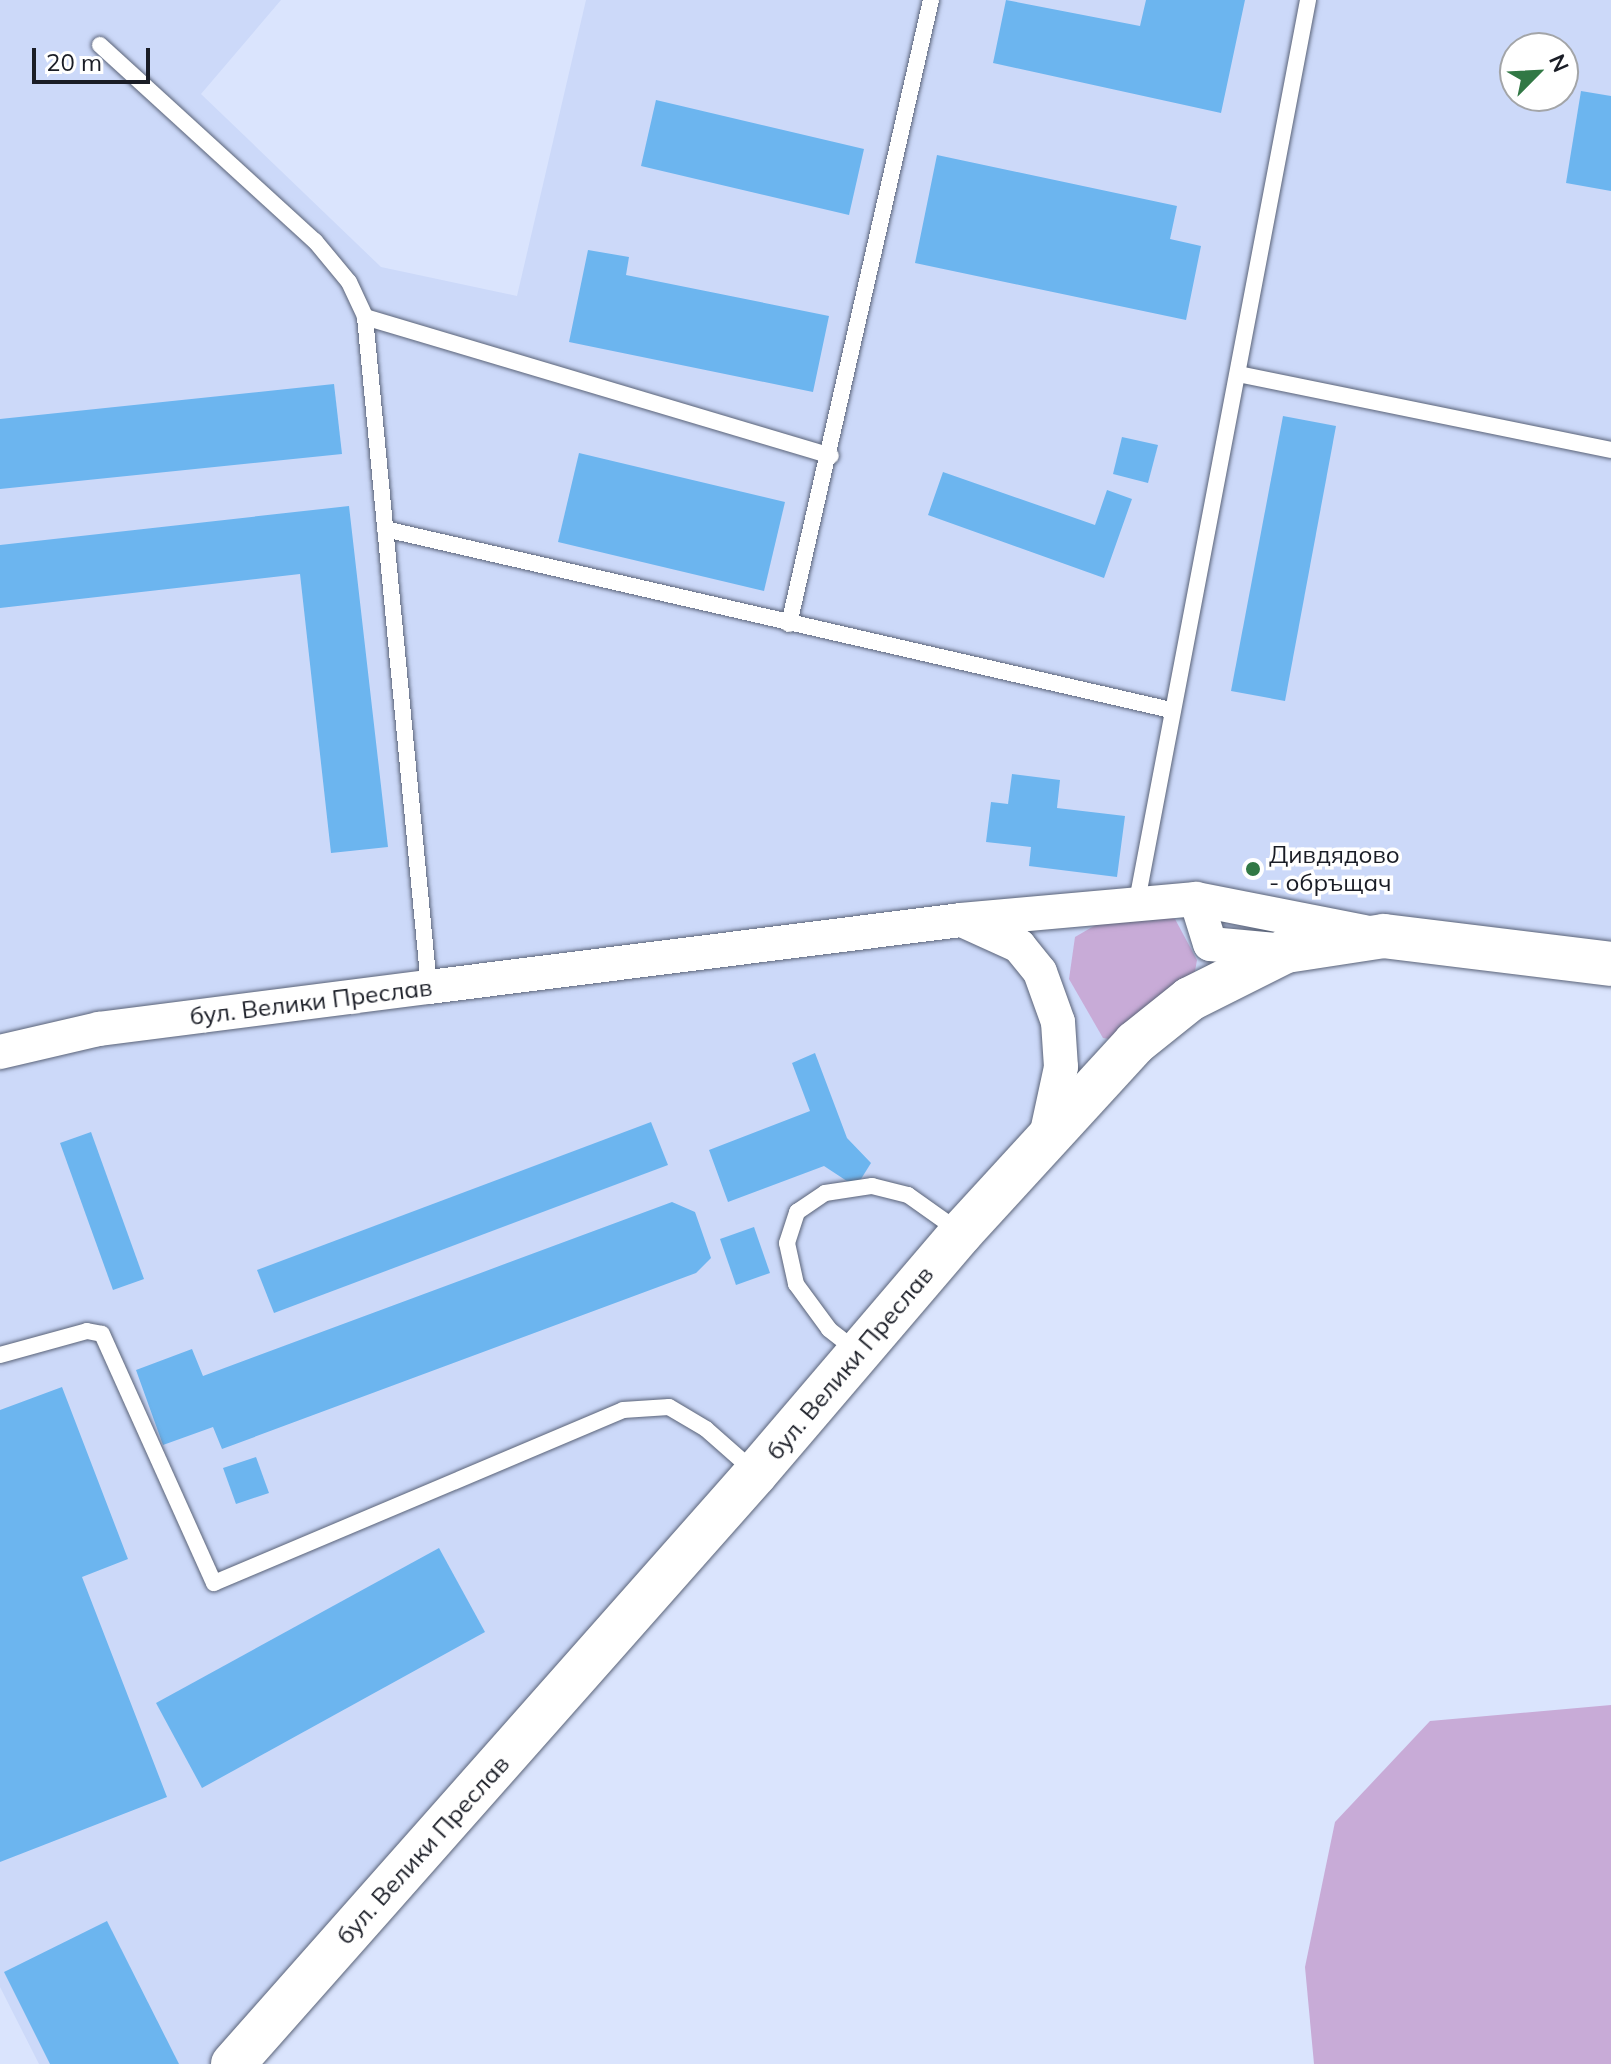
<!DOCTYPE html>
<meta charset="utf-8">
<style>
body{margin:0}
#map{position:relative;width:1611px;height:2064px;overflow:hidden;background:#dae4fd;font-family:Mulish,sans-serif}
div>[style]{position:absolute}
.built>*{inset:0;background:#ccd9f9}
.green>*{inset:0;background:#c8abd7}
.building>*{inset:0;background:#6cb5ef}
.roads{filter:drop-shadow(0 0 2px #5a6378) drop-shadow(0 0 2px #5a6378)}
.lane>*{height:16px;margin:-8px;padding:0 8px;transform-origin:8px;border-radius:8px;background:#fff}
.street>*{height:34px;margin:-17px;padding:0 17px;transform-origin:17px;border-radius:17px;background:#fff}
.secondary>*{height:44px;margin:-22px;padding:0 22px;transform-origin:22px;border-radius:22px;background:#fff}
.dots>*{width:22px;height:22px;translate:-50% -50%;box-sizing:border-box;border:4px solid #fff;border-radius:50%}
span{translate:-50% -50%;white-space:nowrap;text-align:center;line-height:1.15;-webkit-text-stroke:7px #fff;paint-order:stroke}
.poi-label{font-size:24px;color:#1a1d26}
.left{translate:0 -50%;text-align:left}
.street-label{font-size:24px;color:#1a1d26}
.north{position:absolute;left:1499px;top:32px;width:80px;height:80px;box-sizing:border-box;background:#fff;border:2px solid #a3a5a8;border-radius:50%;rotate:66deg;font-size:22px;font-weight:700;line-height:32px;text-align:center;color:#1a1d26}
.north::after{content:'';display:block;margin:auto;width:28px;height:36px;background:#317845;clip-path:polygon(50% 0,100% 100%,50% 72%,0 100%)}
.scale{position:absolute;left:32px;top:48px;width:118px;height:36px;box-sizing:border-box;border:4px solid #1a1d26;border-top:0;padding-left:10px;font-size:24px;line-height:28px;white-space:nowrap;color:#1a1d26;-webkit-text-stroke:6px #fff;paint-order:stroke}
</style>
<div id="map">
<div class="built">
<i style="clip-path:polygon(evenodd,0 0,281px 0,201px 94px,381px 267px,517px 296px,586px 0,1611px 0,1611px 964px,1384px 936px,1190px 999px,232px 2064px,39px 2064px,0 1987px,0 0,1515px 48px,1563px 48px,1563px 96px,1515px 96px,1515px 48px)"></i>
</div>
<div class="green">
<i style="clip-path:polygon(1137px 901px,1175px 919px,1197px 960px,1190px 999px,1135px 1043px,1103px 1038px,1069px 979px,1075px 937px)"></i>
<i style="clip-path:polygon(1611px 1705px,1611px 2064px,1314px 2064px,1305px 1967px,1335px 1822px,1430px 1721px)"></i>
</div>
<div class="building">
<i style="clip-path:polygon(1006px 0,1140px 26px,1146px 0,1245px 0,1221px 113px,993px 63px)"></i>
<i style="clip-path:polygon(1581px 91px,1611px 96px,1611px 191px,1566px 183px)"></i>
<i style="clip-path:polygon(656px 100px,864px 149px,849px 215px,641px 166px)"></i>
<i style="clip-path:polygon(937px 155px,1177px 206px,1170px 239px,1201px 246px,1186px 320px,915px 263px)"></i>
<i style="clip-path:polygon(588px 250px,629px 257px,626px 275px,829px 316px,813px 392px,569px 342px)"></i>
<i style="clip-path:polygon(334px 384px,342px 454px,0 489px,0 419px)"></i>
<i style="clip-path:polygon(1283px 416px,1336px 426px,1285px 701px,1231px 691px)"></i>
<i style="clip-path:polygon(1122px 437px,1158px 445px,1148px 483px,1113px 474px)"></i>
<i style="clip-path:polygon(579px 453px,785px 502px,764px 591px,558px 542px)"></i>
<i style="clip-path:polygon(943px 472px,1095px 525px,1107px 490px,1132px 499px,1104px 578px,928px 515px)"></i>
<i style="clip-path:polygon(349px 506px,388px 847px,331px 853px,300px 574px,0 608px,0 545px)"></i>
<i style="clip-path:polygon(1012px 774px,1060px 780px,1057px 808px,1125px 816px,1117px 877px,1029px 866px,1031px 847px,986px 842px,991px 802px,1008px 804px)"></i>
<i style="clip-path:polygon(815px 1053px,847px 1138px,871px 1163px,856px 1187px,824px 1166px,728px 1202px,709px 1150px,810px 1111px,792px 1063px)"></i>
<i style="clip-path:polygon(651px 1122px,668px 1165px,274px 1313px,257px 1270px)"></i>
<i style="clip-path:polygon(91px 1132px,144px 1279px,113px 1290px,60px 1143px)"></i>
<i style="clip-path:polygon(672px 1202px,695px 1212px,711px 1258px,696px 1273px,222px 1449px,213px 1427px,163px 1445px,136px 1370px,192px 1349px,203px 1376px)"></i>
<i style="clip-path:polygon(754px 1227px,770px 1273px,736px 1285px,720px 1239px)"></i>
<i style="clip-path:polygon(62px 1387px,128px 1559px,82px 1577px,167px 1797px,0 1862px,0 1410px)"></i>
<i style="clip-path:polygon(256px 1457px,269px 1493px,236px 1504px,223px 1468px)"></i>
<i style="clip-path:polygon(439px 1548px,485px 1632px,202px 1788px,156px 1703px)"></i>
<i style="clip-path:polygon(107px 1921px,179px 2064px,50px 2064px,4px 1972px)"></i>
</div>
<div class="roads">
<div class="lane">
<i style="left:100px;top:45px;width:291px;rotate:42.4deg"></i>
<i style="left:315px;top:241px;width:53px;rotate:50.3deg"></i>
<i style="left:349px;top:282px;width:38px;rotate:65deg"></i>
<i style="left:365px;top:317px;width:673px;rotate:84.54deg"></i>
<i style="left:365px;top:317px;width:486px;rotate:16.6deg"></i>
<i style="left:1238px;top:374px;width:381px;rotate:11.5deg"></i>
<i style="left:385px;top:529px;width:807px;rotate:12.97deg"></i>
<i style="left:789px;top:624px;width:640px;rotate:-77.18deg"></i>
<i style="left:1137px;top:901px;width:917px;rotate:-79.25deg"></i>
<i style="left:858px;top:1352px;width:37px;rotate:-142deg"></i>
<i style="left:829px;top:1329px;width:56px;rotate:-126.3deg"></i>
<i style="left:796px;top:1284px;width:42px;rotate:-102.4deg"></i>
<i style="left:787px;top:1243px;width:33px;rotate:-72deg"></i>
<i style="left:797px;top:1212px;width:34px;rotate:-34deg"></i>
<i style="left:825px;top:1193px;width:48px;rotate:-8.5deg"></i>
<i style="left:872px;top:1186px;width:37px;rotate:14deg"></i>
<i style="left:908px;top:1195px;width:64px;rotate:35.4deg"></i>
<i style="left:0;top:1355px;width:90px;rotate:-15.4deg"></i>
<i style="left:87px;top:1331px;width:15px;rotate:11deg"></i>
<i style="left:102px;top:1334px;width:273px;rotate:65.8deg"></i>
<i style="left:214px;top:1583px;width:444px;rotate:-22.9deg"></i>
<i style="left:623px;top:1410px;width:46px;rotate:-3.7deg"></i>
<i style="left:669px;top:1407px;width:43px;rotate:30.7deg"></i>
<i style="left:706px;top:1429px;width:65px;rotate:41.3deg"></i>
</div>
<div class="street">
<i style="left:962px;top:920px;width:63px;rotate:24.5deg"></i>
<i style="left:1019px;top:946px;width:33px;rotate:51deg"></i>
<i style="left:1040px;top:972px;width:53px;rotate:70.2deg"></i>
<i style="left:1058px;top:1022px;width:45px;rotate:86.2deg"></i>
<i style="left:1061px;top:1067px;width:76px;rotate:102.2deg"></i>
<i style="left:1286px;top:951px;width:76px;rotate:-174.7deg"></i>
<i style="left:1210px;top:944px;width:47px;rotate:-107.3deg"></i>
<i style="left:1196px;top:899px;width:171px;rotate:11.1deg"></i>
<i style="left:0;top:1052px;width:102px;rotate:-13.1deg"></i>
<i style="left:99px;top:1029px;width:333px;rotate:-7.3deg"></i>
<i style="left:429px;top:987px;width:536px;rotate:-7.18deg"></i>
<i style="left:961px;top:920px;width:236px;rotate:-5.1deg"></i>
</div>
<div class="secondary">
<i style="left:233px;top:2064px;width:789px;rotate:-48.49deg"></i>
<i style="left:756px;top:1473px;width:316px;rotate:-49.5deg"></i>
<i style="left:961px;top:1233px;width:258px;rotate:-47.5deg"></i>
<i style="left:1135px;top:1043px;width:70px;rotate:-38.7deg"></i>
<i style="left:1190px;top:999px;width:107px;rotate:-26.6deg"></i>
<i style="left:1286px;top:951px;width:99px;rotate:-8.7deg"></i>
<i style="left:1384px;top:936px;width:229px;rotate:7deg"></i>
</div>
</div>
<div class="dots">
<i style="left:1253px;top:869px;background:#317845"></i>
</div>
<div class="poi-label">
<span class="left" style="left:1269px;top:869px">Дивдядово<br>- обръщач</span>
</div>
<div class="street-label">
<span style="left:311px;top:1002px;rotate:-7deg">бул. Велики Преслав</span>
<span style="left:850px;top:1363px;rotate:-50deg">бул. Велики Преслав</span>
<span style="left:423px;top:1850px;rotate:-48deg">бул. Велики Преслав</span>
</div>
<div class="north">N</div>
<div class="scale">20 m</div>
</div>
